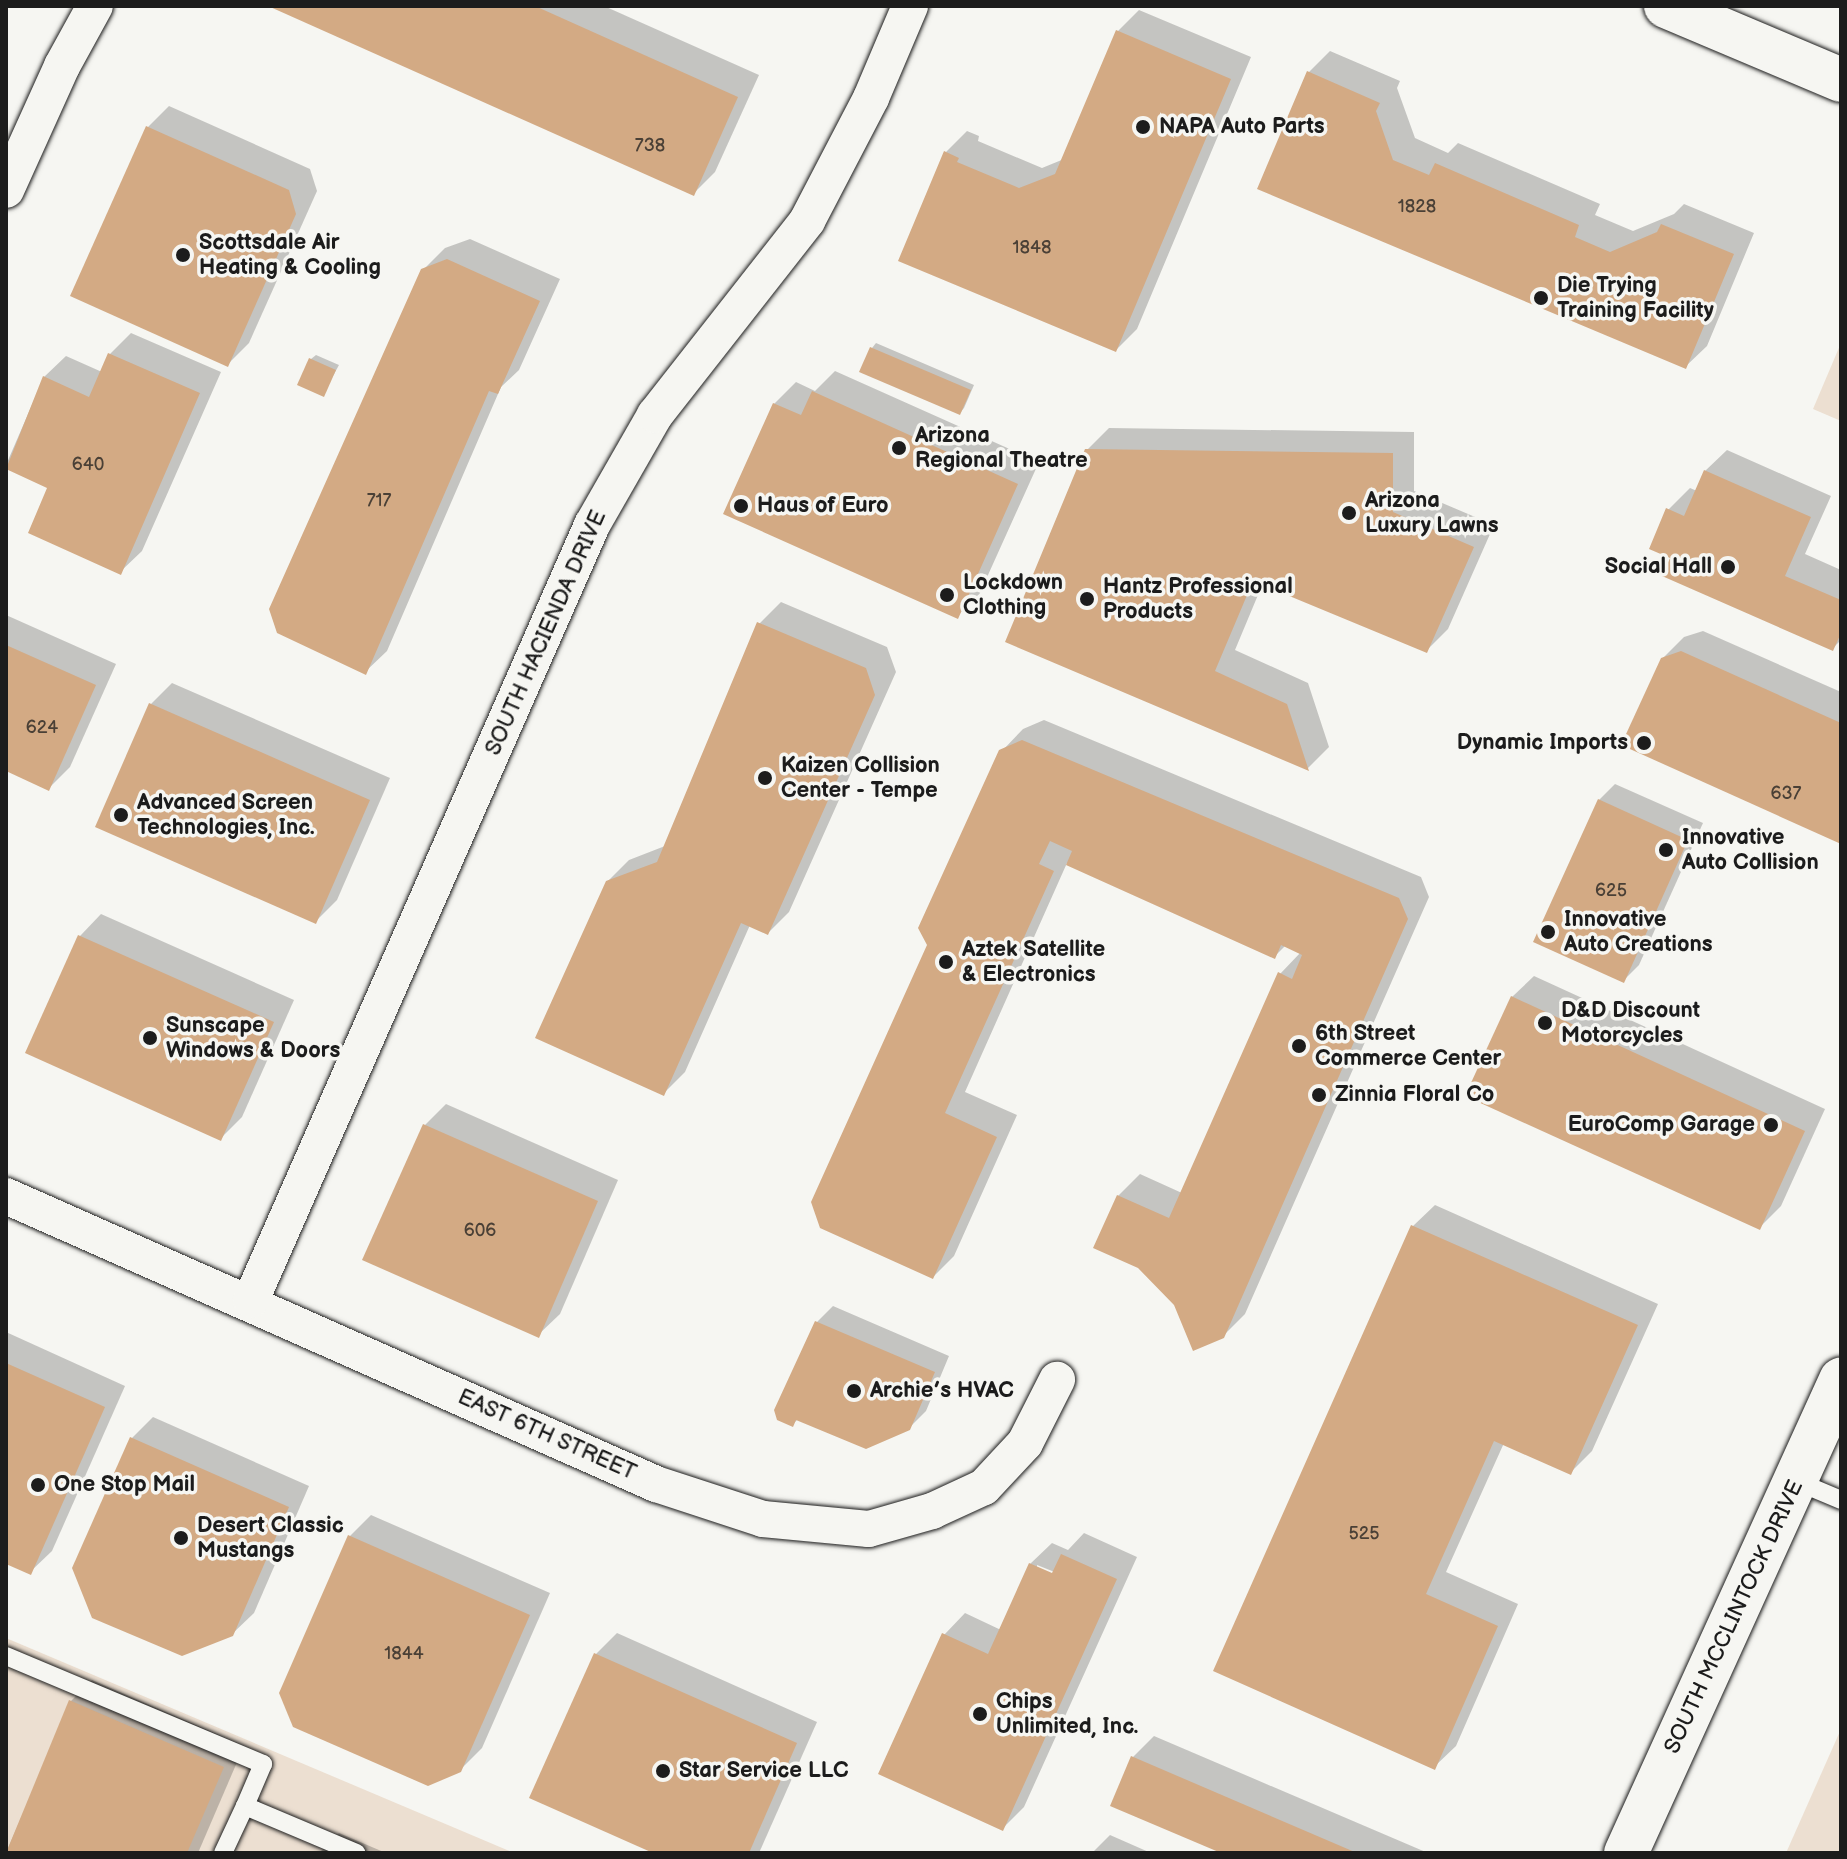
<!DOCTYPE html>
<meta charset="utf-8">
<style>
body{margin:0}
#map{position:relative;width:1847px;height:1859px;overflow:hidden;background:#f6f6f2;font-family:"Balsamiq Sans",sans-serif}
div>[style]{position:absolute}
.built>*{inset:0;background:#ecdfd1}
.shadow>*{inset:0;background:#0003}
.building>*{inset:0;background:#d3aa84}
.roads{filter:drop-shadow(0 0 2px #1c1c1c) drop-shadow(0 0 2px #1c1c1c)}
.lane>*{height:18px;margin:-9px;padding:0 9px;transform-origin:9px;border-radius:9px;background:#f6f6f2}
.street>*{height:36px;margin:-18px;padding:0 18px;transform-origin:18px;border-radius:18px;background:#f6f6f2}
.secondary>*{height:44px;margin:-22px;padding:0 22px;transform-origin:22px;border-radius:22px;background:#f6f6f2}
.dots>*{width:22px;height:22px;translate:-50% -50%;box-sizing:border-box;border:4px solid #f6f6f2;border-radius:50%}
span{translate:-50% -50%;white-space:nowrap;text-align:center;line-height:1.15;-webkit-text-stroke:7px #f6f6f2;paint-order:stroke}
.number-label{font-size:18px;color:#4a4036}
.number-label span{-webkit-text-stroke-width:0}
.poi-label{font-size:22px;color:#1c1c1c;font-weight:700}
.left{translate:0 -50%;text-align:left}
.right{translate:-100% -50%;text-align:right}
.street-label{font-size:22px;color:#1c1c1c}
.frame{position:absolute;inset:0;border:8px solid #1c1c1c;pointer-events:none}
</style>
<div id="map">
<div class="built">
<i style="clip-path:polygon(1841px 343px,1841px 421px,1813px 409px)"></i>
<i style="clip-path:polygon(6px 1638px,514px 1853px,6px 1853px)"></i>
<i style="clip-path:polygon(1841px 1729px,1841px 1853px,1786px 1853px)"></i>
</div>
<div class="shadow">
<i style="clip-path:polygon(273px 6px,604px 6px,759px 75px,715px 172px,694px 193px)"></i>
<i style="clip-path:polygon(1139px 10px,1251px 57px,1137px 329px,1116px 350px,946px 152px,967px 131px,979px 136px,978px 141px,1042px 168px,1064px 159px,1118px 31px)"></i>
<i style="clip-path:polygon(1330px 51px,1400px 81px,1397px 88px,1415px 138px,1448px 153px,1458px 143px,1600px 204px,1595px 215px,1633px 231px,1674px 214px,1684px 204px,1754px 233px,1707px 346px,1685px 367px,1260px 188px,1308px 73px)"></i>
<i style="clip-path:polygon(169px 106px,310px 169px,317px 191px,249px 343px,227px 365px,148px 127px)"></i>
<i style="clip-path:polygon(470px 239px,560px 279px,519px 370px,501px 387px,387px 651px,365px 672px,423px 270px,445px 248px)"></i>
<i style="clip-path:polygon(131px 333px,221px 372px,142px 551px,120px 572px,50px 487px,6px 465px,44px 377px,66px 356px,102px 372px,110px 354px)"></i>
<i style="clip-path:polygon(876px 343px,974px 385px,964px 408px,960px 413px,872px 348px)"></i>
<i style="clip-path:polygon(316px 355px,339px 365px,323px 394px,311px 359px)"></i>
<i style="clip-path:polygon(835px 371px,1039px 462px,979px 595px,957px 616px,774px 404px,796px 382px,815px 391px)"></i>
<i style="clip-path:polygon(1109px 428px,1414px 432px,1414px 491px,1494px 525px,1448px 629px,1426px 651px,1263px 583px,1235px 650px,1308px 683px,1329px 747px,1308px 768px,1008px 641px,1087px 450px)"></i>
<i style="clip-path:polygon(1727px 450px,1831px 496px,1805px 554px,1841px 570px,1841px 640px,1833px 648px,1672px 557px,1668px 510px,1690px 488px,1697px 491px,1705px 471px)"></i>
<i style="clip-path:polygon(781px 602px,887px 647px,896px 672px,789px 912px,768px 933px,750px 925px,685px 1072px,664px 1093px,607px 882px,629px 860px,665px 846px,759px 624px)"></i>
<i style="clip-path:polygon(6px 615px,116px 664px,70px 767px,49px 788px,6px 769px)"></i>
<i style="clip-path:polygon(1703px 631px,1841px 692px,1841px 842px,1662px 659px,1684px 637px)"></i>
<i style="clip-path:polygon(172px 683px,390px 778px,337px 900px,315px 922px,151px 704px)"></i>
<i style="clip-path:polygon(1044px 720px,1421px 877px,1429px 897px,1245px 1314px,1223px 1336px,1175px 1304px,1118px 1196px,1140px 1174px,1182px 1193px,1280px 974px,1301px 952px,1286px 945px,1275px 956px,1067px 863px,965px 1092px,1017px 1115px,954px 1256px,933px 1277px,929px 945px,1001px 752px,1023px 729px)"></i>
<i style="clip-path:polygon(1615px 784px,1703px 823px,1639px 965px,1623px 981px,1599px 800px)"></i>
<i style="clip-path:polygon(101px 914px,294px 1000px,242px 1117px,221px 1138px,28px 1052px,80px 936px)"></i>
<i style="clip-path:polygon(1534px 976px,1825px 1109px,1781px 1206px,1759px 1228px,1512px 997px)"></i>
<i style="clip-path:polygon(446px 1104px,618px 1180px,560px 1314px,538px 1335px,425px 1125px)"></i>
<i style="clip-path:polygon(1435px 1205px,1658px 1304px,1592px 1451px,1570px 1473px,1504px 1443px,1446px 1572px,1518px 1604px,1456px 1746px,1434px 1767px,1216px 1670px,1413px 1226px)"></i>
<i style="clip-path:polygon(833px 1306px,949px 1356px,926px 1411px,909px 1428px,798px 1419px,793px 1424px,816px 1323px)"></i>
<i style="clip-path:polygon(6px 1332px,125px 1386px,52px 1551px,30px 1572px,6px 1561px)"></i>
<i style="clip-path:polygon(153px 1417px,309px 1486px,254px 1613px,231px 1635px,132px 1438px)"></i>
<i style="clip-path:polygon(371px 1515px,550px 1593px,482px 1748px,460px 1770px,349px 1537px)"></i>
<i style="clip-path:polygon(evenodd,1084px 1533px,1137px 1557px,1024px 1807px,1002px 1829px,944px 1635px,965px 1613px,1001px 1630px,1030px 1564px,1052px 1543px,1068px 1550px,1084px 1533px,1037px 1565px,1062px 1575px,1060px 1579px,1037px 1569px,1037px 1565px)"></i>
<i style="clip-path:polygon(617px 1633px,817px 1722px,759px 1853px,658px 1853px,596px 1654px)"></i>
<i style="clip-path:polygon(92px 1680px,244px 1746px,198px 1853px,6px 1853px,71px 1701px)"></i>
<i style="clip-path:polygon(1154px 1736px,1428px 1853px,1226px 1853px,1133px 1757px)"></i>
<i style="clip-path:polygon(339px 1833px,386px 1853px,319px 1853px)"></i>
<i style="clip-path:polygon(1110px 1835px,1151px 1853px,1092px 1853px)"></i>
</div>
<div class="building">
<i style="clip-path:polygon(268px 6px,535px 6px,738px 97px,694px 196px)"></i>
<i style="clip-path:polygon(1116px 30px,1231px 79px,1116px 352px,898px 261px,944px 151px,959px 158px,957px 162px,1019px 188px,1055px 174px)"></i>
<i style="clip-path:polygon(1307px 71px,1380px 103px,1376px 111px,1393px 160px,1429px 175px,1435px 163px,1579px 225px,1575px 237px,1610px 252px,1657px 232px,1661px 224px,1734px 254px,1686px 369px,1257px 189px)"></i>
<i style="clip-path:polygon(146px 126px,289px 190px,296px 214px,228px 367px,70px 296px)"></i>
<i style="clip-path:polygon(447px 259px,540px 301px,498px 394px,489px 391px,366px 675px,277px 633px,269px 609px,421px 269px)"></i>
<i style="clip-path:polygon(870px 347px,971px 390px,960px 415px,859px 372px)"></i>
<i style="clip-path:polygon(108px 353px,200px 393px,121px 575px,28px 533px,47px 488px,6px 469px,43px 376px,89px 397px)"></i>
<i style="clip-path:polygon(309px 358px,336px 370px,324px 397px,297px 385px)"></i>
<i style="clip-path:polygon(812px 391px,1018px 484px,958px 619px,723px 514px,773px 403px,801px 415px)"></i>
<i style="clip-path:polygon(1085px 449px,1393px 453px,1393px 512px,1474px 547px,1427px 653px,1253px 581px,1215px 671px,1287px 704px,1309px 771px,1005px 642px)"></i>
<i style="clip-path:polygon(1704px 470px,1811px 517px,1785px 576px,1841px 600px,1841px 633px,1833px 651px,1662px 576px,1670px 558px,1649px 549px,1666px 508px,1684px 516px)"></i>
<i style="clip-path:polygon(757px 622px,866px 668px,875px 695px,768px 935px,741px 923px,664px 1096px,535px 1038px,606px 881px,657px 862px)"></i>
<i style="clip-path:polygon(6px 645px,96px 685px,49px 791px,6px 771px)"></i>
<i style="clip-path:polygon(1681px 651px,1841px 723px,1841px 844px,1621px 745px,1661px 658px)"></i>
<i style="clip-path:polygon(149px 703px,370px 800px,316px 924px,95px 827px)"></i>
<i style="clip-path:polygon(1022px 740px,1399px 898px,1408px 919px,1224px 1338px,1193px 1351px,1174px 1305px,1138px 1268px,1093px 1248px,1117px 1195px,1169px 1218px,1278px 972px,1292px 979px,1302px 955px,1281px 945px,1275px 959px,1066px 865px,1072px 851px,1050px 841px,1039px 864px,1054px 871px,945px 1113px,997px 1137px,933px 1279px,820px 1228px,811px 1202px,927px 945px,918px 928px,999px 750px)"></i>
<i style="clip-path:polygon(1598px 799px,1688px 840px,1624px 983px,1533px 942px)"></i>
<i style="clip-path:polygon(78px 935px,274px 1022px,221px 1141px,25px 1053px)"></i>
<i style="clip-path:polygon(1511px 996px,1805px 1131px,1760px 1230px,1476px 1101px,1470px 1085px)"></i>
<i style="clip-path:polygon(423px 1124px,598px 1201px,539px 1338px,362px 1260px)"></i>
<i style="clip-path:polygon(1411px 1225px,1638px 1325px,1571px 1475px,1494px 1441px,1426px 1594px,1498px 1626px,1435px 1770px,1213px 1671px)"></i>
<i style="clip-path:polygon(815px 1321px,935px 1372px,910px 1430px,866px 1449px,796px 1420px,793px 1427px,777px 1420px,774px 1410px)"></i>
<i style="clip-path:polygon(6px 1363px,105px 1407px,31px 1575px,6px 1564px)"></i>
<i style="clip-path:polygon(130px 1437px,289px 1507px,233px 1636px,182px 1656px,92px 1618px,72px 1568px)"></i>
<i style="clip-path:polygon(348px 1535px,530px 1615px,461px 1772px,428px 1786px,293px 1727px,279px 1693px)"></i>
<i style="clip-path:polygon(1061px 1554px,1117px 1579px,1003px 1831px,878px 1774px,942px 1633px,988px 1654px,1029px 1563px,1052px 1573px)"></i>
<i style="clip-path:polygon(594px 1653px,797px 1743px,749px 1853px,653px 1853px,529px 1798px)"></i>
<i style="clip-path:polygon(69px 1700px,224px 1767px,187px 1853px,6px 1853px)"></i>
<i style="clip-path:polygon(1131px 1756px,1357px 1853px,1221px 1853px,1110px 1806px)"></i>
</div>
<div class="roads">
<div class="lane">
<i style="left:1796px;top:1481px;width:49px;rotate:22.9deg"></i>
<i style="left:6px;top:1656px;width:279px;rotate:22.8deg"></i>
<i style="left:263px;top:1764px;width:46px;rotate:113.2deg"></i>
<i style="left:245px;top:1806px;width:121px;rotate:22.9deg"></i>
<i style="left:223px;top:1853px;width:52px;rotate:-64.9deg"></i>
</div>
<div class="street">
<i style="left:6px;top:190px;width:136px;rotate:-65.7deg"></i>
<i style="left:62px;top:66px;width:68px;rotate:-61.2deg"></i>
<i style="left:6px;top:1196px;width:711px;rotate:23.9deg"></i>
<i style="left:656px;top:1484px;width:113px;rotate:18.1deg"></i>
<i style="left:763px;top:1519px;width:106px;rotate:5.4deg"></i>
<i style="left:869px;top:1529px;width:66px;rotate:-15.9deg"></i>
<i style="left:932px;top:1511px;width:57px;rotate:-24.8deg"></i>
<i style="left:984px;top:1487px;width:60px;rotate:-47deg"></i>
<i style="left:1025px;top:1443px;width:71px;rotate:-63.1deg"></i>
<i style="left:251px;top:1300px;width:847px;rotate:-66.25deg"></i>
<i style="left:592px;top:525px;width:127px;rotate:-60.2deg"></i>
<i style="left:655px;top:415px;width:246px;rotate:-51.9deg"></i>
<i style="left:807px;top:221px;width:139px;rotate:-62.5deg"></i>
<i style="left:871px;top:98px;width:100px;rotate:-67deg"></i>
</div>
<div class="secondary">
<i style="left:1666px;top:6px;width:190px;rotate:22.9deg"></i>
<i style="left:1626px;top:1853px;width:520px;rotate:-65.56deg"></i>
</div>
</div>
<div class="dots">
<i style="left:1143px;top:127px;background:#1c1c1c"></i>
<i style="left:183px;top:255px;background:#1c1c1c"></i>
<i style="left:1541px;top:298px;background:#1c1c1c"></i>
<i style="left:899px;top:448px;background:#1c1c1c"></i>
<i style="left:741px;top:506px;background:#1c1c1c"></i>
<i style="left:1349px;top:513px;background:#1c1c1c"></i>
<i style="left:1728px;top:567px;background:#1c1c1c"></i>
<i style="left:947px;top:595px;background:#1c1c1c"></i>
<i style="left:1087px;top:599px;background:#1c1c1c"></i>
<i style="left:1644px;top:743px;background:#1c1c1c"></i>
<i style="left:765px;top:778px;background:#1c1c1c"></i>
<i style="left:121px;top:815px;background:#1c1c1c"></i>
<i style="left:1666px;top:850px;background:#1c1c1c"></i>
<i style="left:1548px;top:932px;background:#1c1c1c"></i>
<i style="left:946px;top:962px;background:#1c1c1c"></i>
<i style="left:1545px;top:1023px;background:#1c1c1c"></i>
<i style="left:150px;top:1038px;background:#1c1c1c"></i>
<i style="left:1299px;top:1046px;background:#1c1c1c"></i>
<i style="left:1319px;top:1095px;background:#1c1c1c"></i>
<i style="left:1771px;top:1125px;background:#1c1c1c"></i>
<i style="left:854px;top:1391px;background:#1c1c1c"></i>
<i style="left:38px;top:1485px;background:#1c1c1c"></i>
<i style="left:181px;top:1538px;background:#1c1c1c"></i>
<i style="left:980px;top:1714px;background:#1c1c1c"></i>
<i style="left:663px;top:1771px;background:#1c1c1c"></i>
</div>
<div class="number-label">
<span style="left:650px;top:146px">738</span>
<span style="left:1417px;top:207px">1828</span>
<span style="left:1032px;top:248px">1848</span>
<span style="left:88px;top:465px">640</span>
<span style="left:379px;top:501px">717</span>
<span style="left:42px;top:728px">624</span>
<span style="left:1786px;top:794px">637</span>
<span style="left:1611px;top:891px">625</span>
<span style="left:480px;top:1231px">606</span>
<span style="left:1364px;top:1534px">525</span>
<span style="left:404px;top:1654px">1844</span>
</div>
<div class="poi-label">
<span class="left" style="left:1159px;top:127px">NAPA Auto Parts</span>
<span class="left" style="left:199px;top:255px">Scottsdale Air<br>Heating &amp; Cooling</span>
<span class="left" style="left:1557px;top:298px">Die Trying<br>Training Facility</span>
<span class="left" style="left:915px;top:448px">Arizona<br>Regional Theatre</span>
<span class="left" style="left:1365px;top:513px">Arizona<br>Luxury Lawns</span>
<span class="left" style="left:757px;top:506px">Haus of Euro</span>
<span class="right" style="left:1712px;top:567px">Social Hall</span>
<span class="left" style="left:963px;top:595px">Lockdown<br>Clothing</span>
<span class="left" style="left:1103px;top:599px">Hantz Professional<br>Products</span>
<span class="right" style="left:1628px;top:743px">Dynamic Imports</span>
<span class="left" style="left:781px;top:778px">Kaizen Collision<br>Center - Tempe</span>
<span class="left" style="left:137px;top:815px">Advanced Screen<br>Technologies, Inc.</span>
<span class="left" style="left:1682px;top:850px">Innovative<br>Auto Collision</span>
<span class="left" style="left:1564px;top:932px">Innovative<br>Auto Creations</span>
<span class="left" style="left:962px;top:962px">Aztek Satellite<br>&amp; Electronics</span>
<span class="left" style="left:1561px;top:1023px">D&amp;D Discount<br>Motorcycles</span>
<span class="left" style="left:166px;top:1038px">Sunscape<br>Windows &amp; Doors</span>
<span class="left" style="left:1315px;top:1046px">6th Street<br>Commerce Center</span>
<span class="left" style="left:1335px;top:1095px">Zinnia Floral Co</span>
<span class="right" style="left:1755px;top:1125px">EuroComp Garage</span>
<span class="left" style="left:870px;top:1391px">Archie’s HVAC</span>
<span class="left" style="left:54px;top:1485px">One Stop Mail</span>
<span class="left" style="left:197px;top:1538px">Desert Classic<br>Mustangs</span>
<span class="left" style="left:996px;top:1714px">Chips<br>Unlimited, Inc.</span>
<span class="left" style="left:679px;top:1771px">Star Service LLC</span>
</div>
<div class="street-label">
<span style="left:546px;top:633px;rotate:-66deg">SOUTH HACIENDA DRIVE</span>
<span style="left:547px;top:1435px;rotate:24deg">EAST 6TH STREET</span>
<span style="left:1734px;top:1617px;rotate:-65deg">SOUTH MCCLINTOCK DRIVE</span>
</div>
<div class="frame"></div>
</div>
